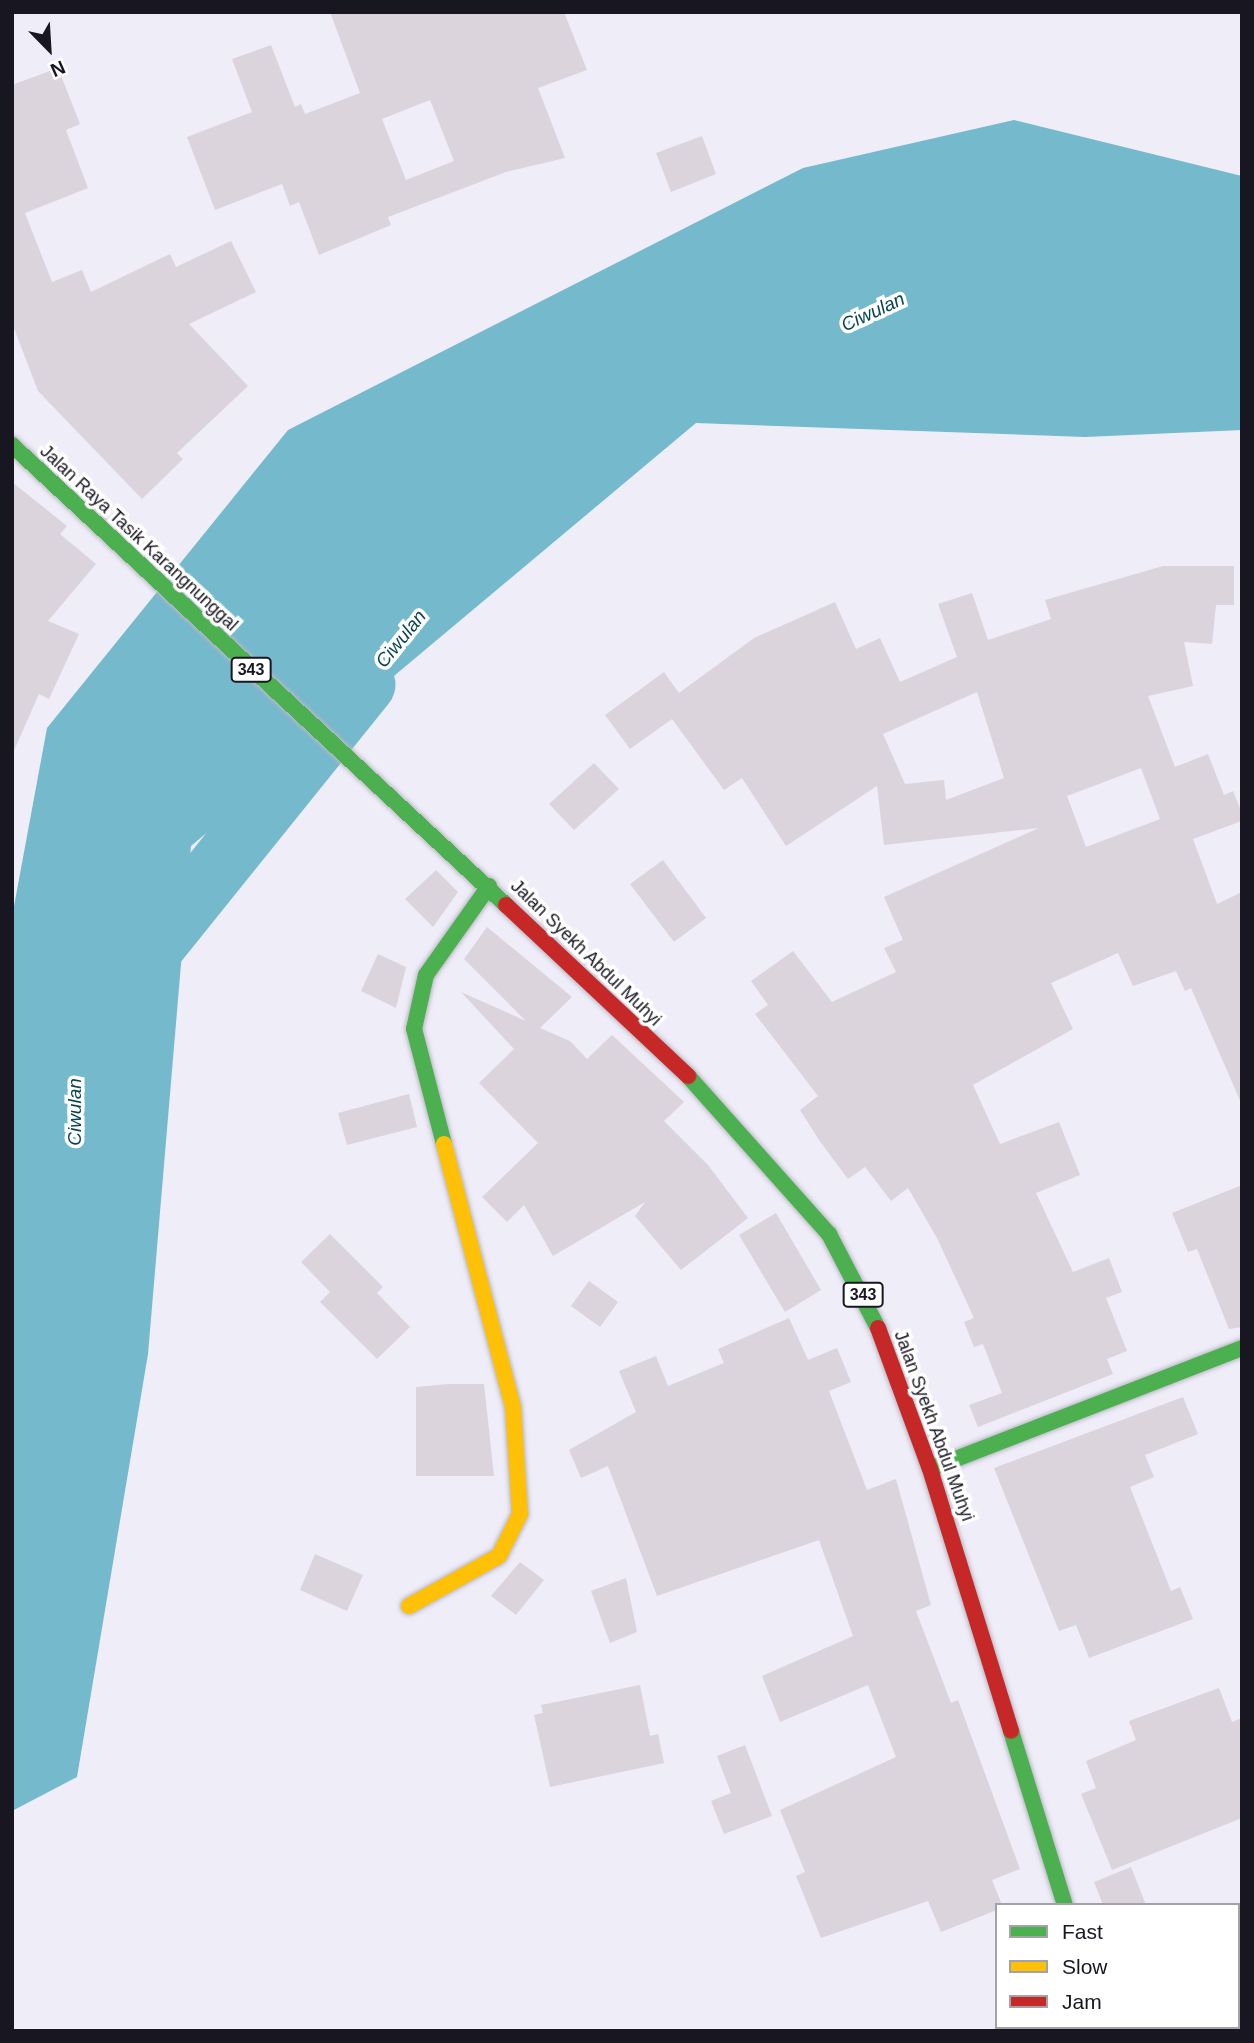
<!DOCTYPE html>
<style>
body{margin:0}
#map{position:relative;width:1254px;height:2043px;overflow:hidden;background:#eeedf8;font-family:Helvetica,sans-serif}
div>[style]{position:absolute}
.water>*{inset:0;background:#75b9cd}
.river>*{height:61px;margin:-30.5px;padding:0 30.5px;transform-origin:30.5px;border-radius:30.5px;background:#75b9cd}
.building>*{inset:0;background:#dcd4dc}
.roads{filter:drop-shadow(0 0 2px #b9b8c3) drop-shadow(0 0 2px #b9b8c3)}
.fast>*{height:16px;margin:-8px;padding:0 8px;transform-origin:8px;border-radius:8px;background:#4caf50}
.slow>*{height:16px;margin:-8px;padding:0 8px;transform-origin:8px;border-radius:8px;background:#ffc107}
.jam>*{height:16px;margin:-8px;padding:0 8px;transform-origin:8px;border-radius:8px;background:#c62828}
span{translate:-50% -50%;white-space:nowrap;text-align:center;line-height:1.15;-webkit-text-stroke:7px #fff;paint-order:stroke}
.shield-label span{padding:2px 5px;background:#fff;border:2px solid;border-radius:5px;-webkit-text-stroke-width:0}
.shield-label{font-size:16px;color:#181621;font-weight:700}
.street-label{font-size:18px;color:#181621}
.water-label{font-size:19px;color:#094551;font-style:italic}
.frame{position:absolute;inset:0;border:14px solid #181621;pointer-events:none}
.legend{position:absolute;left:995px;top:1903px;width:245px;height:126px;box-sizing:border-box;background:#fff;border:2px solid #a3a2a6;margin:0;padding:9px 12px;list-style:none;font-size:21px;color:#181621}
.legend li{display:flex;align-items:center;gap:14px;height:35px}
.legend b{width:35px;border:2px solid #a3a2a6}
.north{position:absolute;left:14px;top:14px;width:70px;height:70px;-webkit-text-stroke:5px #fff;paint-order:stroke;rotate:156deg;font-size:19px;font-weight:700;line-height:28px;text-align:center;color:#181621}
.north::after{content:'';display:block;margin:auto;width:24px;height:32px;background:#181621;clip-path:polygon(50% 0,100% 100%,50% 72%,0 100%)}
</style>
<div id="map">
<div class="water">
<i style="clip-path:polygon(1014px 120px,1242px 176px,1242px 430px,1085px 437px,696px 423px,191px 846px,148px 1354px,77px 1777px,12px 1811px,12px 917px,47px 728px,288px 430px,803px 168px)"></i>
</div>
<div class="river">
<i style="left:132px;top:973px;width:371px;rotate:-51.2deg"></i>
</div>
<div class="building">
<i style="clip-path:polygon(evenodd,330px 12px,564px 12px,587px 70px,538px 88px,565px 158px,506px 172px,388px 217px,391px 225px,319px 255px,299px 202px,290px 206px,282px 184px,215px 210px,187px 137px,252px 112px,232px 59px,271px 45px,295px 107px,301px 104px,305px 114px,360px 93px,330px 12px,430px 100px,454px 161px,406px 180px,382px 119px,430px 100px)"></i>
<i style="clip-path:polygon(58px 68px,80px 124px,66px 130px,88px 188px,25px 213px,52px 282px,82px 270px,91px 292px,170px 254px,176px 267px,231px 241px,256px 292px,189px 324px,248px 386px,177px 453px,183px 459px,142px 499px,38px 391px,12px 323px,12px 85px)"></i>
<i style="clip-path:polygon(702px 136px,716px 174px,671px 192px,656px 153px)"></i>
<i style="clip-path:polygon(12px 482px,67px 526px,60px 534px,96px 564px,48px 621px,79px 634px,49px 699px,39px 694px,12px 755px)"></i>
<i style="clip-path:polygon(evenodd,1163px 566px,1234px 566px,1234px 605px,1216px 605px,1212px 644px,1184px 642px,1193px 686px,1148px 696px,1175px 767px,1208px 754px,1224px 795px,1233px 791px,1242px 813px,1242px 821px,1193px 839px,1217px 904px,1242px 892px,1242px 1105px,1191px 988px,1185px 991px,1176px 971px,1133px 986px,1118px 953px,1051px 983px,1073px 1029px,973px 1085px,1000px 1144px,1059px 1122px,1080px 1175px,1036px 1193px,1073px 1272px,1109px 1258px,1122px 1292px,1106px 1298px,1127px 1351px,1107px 1359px,1113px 1374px,978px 1427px,969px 1405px,1002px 1393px,983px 1344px,974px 1347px,964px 1322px,974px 1318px,937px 1238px,908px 1188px,891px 1201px,865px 1167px,848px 1179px,819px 1140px,800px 1110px,818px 1096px,755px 1014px,768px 1005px,751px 981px,793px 951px,832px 1002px,896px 972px,884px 948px,903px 940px,884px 897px,1039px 828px,884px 845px,877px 786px,786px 846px,742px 778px,724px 790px,672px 719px,630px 749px,605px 715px,664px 672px,679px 693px,754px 638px,835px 602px,856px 649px,880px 638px,900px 682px,957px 657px,938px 604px,972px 593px,988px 640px,1051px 619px,1045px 600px,1163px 566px,977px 692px,1004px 778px,946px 800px,944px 780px,905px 784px,883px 734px,977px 692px,1163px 566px,1141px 768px,1160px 819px,1086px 847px,1067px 796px,1141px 768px)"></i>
<i style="clip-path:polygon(594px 763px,619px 789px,574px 830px,549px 804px)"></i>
<i style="clip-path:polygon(663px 860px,706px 918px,674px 942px,630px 884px)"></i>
<i style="clip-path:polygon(436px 870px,458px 892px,433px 927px,405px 899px)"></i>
<i style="clip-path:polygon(487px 927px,572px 997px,540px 1028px,570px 1041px,587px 1059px,612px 1035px,684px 1102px,664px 1121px,708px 1165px,748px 1218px,681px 1270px,635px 1216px,645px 1202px,553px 1256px,524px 1205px,507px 1222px,482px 1197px,538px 1143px,479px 1083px,514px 1049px,461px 992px,526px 1021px,464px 959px)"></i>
<i style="clip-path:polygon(378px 954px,406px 967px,396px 1008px,361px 991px)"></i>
<i style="clip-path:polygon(409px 1094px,417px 1127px,347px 1145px,338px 1113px)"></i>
<i style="clip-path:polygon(1242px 1185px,1242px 1327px,1229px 1329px,1197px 1249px,1188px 1252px,1172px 1213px)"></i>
<i style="clip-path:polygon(776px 1213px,821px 1290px,785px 1312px,739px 1235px)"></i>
<i style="clip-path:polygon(330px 1234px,383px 1287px,377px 1293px,410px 1327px,377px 1359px,320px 1302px,330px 1292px,301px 1262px)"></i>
<i style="clip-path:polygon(589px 1281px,618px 1302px,600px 1327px,571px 1306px)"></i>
<i style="clip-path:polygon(789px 1318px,808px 1360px,837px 1348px,851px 1382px,829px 1391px,867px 1490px,896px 1479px,931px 1605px,916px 1611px,951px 1703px,958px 1700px,1020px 1869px,992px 1880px,1002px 1905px,997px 1910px,941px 1932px,928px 1901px,821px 1938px,796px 1876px,805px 1872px,780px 1810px,896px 1757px,868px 1685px,780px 1722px,762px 1676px,853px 1636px,819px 1540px,657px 1596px,608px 1466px,581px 1478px,569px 1450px,636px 1412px,619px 1371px,656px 1356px,668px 1386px,724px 1363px,718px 1349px)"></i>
<i style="clip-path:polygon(448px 1384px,484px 1384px,494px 1476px,416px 1476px,416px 1387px)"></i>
<i style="clip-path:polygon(1183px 1397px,1198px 1434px,1145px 1455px,1154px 1477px,1130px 1487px,1171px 1591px,1180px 1587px,1193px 1619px,1089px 1658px,1076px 1625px,1059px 1631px,994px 1468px)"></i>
<i style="clip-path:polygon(315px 1554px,363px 1575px,347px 1611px,300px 1590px)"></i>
<i style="clip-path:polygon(520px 1562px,544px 1580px,516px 1615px,491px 1596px)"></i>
<i style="clip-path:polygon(626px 1578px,637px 1632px,610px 1643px,591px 1591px)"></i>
<i style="clip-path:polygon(640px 1685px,650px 1736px,658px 1734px,664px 1763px,550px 1787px,534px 1715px,543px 1713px,541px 1705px)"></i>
<i style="clip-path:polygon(1219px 1688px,1232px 1722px,1242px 1718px,1242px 1818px,1112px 1870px,1081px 1794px,1096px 1788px,1086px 1761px,1136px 1740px,1129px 1721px)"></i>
<i style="clip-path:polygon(745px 1745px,772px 1816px,724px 1834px,711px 1801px,731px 1793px,717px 1756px)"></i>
<i style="clip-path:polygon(1131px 1867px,1146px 1905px,1103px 1905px,1094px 1882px)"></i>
</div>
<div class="roads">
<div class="fast">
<i style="left:12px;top:445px;width:675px;rotate:42.96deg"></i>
<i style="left:688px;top:1076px;width:212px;rotate:48.3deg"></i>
<i style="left:829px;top:1234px;width:106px;rotate:62.5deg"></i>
<i style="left:444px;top:1144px;width:119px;rotate:-104.6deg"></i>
<i style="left:414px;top:1029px;width:55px;rotate:-77.5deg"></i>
<i style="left:426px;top:975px;width:109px;rotate:-54.7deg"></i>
<i style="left:930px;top:1469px;width:335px;rotate:-21.2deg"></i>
<i style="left:1011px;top:1731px;width:182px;rotate:72.8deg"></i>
<i style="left:1102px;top:2027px;width:4px;rotate:76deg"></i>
</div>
<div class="slow">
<i style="left:409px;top:1606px;width:103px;rotate:-29.1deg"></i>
<i style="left:499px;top:1556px;width:47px;rotate:-63.4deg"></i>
<i style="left:520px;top:1514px;width:107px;rotate:-93.7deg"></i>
<i style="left:513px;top:1407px;width:272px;rotate:-104.7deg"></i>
</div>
<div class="jam">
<i style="left:506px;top:905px;width:250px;rotate:43.2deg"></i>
<i style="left:878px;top:1328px;width:150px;rotate:69.8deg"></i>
<i style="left:930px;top:1469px;width:274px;rotate:72.8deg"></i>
</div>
</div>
<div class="shield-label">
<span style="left:251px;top:670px">343</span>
<span style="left:863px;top:1295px">343</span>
</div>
<div class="street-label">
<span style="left:139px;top:538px;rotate:43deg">Jalan Raya Tasik Karangnunggal</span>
<span style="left:586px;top:953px;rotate:44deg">Jalan Syekh Abdul Muhyi</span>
<span style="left:934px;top:1426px;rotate:70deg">Jalan Syekh Abdul Muhyi</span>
</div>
<div class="water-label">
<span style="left:873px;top:312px;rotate:-25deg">Ciwulan</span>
<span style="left:401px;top:639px;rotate:-51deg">Ciwulan</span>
<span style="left:75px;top:1112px;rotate:-90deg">Ciwulan</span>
</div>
<div class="frame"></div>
<ul class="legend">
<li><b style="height:9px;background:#4caf50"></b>Fast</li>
<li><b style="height:9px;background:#ffc107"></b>Slow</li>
<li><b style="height:9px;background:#c62828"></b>Jam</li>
</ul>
<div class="north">N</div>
</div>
